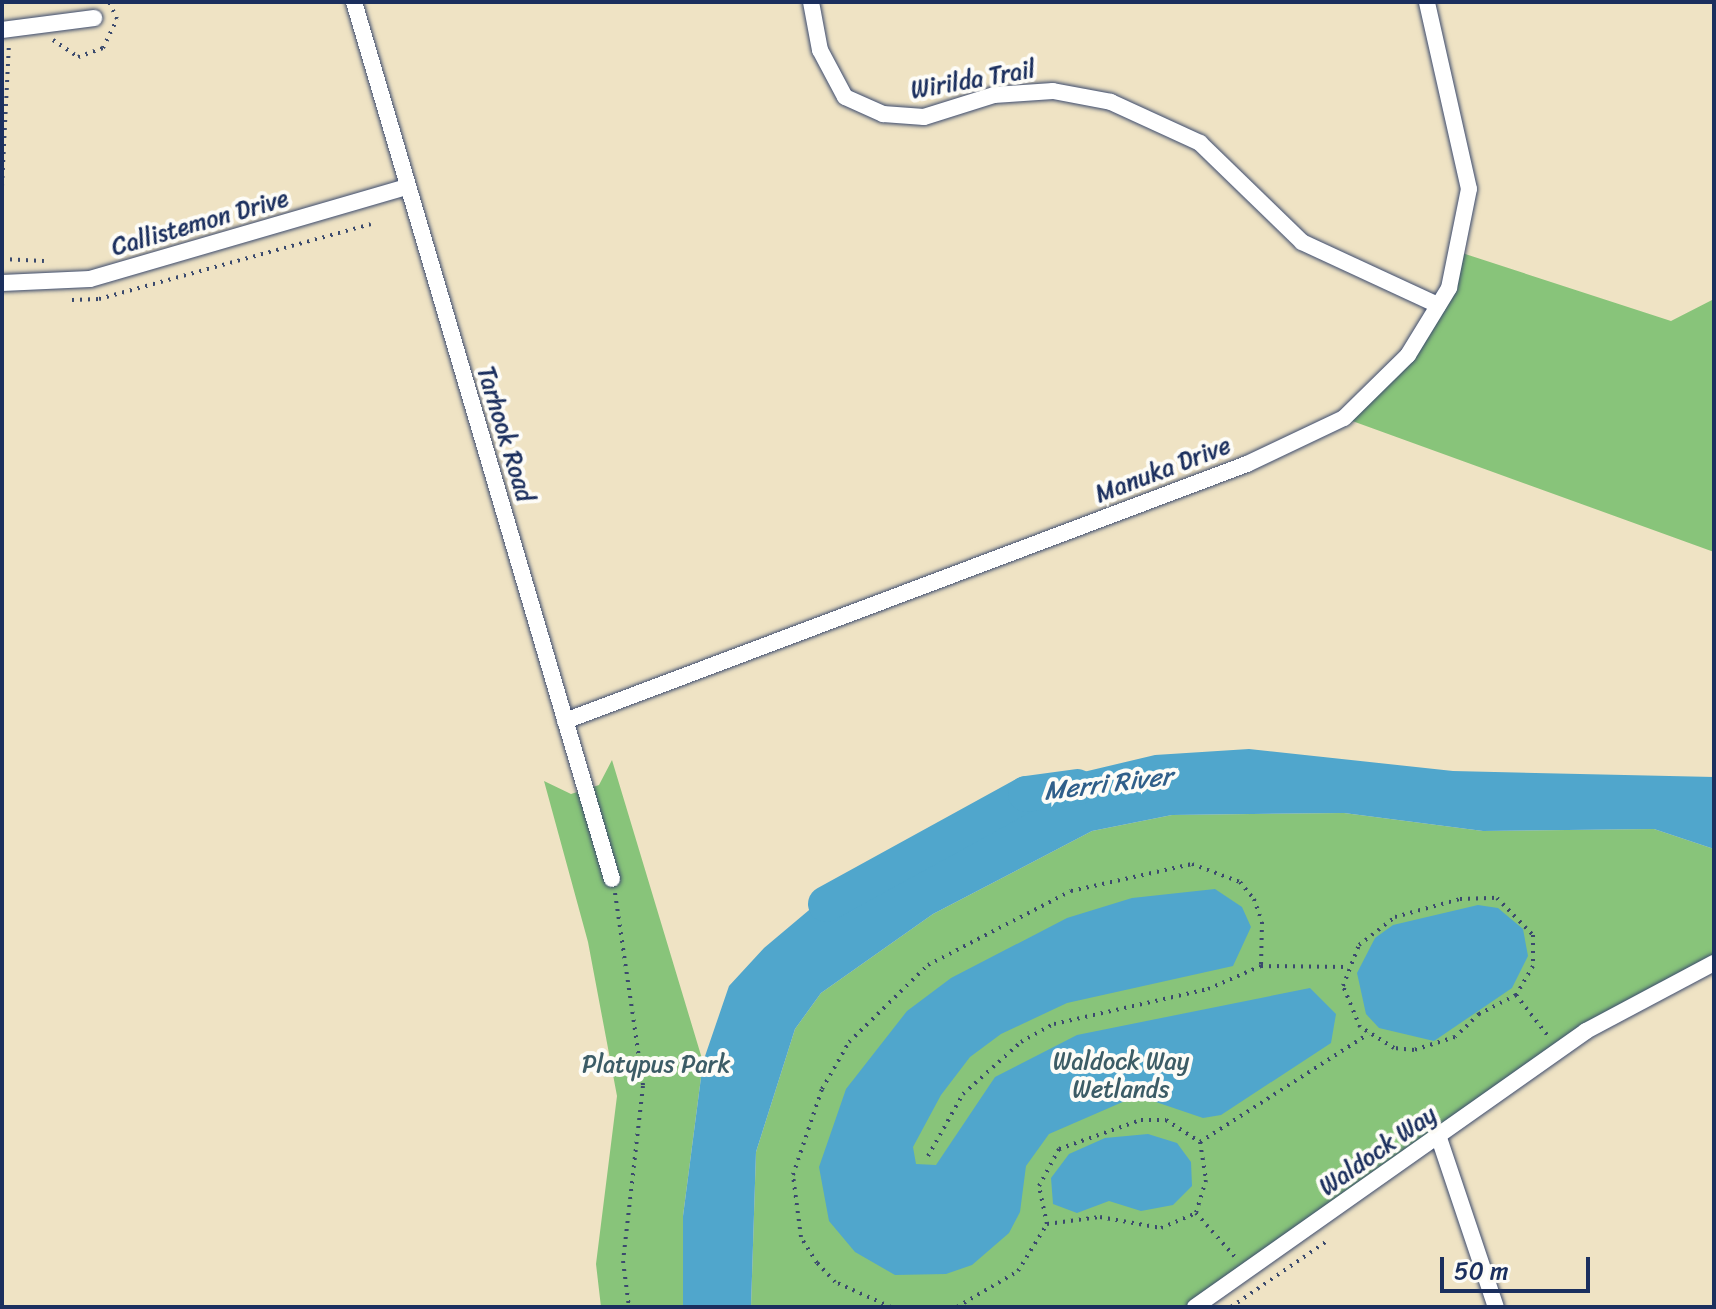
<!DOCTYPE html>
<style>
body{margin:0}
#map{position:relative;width:1716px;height:1309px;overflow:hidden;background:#efe3c4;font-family:Sriracha,sans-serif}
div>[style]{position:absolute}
.green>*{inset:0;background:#88c47a}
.water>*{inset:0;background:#50a6cc}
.river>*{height:36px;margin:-18px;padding:0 18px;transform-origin:18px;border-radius:18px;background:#50a6cc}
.path>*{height:4px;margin-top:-2px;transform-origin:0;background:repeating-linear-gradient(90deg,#3b4a6d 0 2px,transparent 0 8px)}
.roads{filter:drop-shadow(0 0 2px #3b4a6d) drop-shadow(0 0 2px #3b4a6d)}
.street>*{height:16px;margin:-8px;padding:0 8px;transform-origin:8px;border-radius:8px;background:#fff}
span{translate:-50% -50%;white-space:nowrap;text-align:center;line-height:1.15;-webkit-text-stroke:8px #fdfcf7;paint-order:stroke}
.street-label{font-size:24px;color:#1b2f5e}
.park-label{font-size:24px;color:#3c5c66}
.water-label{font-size:26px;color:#305f8a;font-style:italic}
.frame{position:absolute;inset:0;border:4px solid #1b2f5e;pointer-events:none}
.scale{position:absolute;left:1440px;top:1257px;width:150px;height:36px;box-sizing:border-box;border:4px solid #1b2f5e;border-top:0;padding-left:10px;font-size:24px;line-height:28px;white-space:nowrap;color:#1b2f5e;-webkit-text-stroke:6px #fdfcf7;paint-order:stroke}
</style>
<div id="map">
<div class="green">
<i style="clip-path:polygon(1456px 251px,1671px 321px,1714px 299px,1714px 552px,1344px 418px,1408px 355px,1449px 288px)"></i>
<i style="clip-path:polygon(612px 760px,703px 1062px,683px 1216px,683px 1307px,601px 1307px,596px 1264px,617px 1096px,588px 942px,544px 781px,571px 794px,599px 785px)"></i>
<i style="clip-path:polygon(1344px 813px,1483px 831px,1654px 829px,1714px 849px,1714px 963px,1586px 1031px,1195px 1307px,751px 1307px,756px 1152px,795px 1029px,821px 993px,933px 914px,1092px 831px,1172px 815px)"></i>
</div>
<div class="water">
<i style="clip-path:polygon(1249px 749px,1453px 771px,1714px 777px,1714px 849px,1654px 829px,1483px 831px,1344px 813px,1172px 815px,1092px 831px,933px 914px,821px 993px,795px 1029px,756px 1152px,751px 1307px,683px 1307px,683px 1216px,703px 1062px,729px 986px,764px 948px,821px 900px,880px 875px,973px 818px,1075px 774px,1155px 755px)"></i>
<i style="clip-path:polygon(1215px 889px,1242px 907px,1251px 927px,1233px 966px,1067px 1003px,1001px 1034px,970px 1057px,941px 1095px,913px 1147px,916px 1164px,936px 1165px,995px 1077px,1077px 1035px,1310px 988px,1336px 1014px,1331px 1043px,1221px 1115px,1203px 1118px,1153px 1101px,1125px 1101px,1049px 1134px,1026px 1166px,1020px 1212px,1009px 1233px,972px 1265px,946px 1274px,895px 1275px,855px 1252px,829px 1221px,819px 1167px,846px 1089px,907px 1011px,951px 978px,1067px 918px,1132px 898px)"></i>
<i style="clip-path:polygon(1478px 905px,1498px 908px,1523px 929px,1528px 956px,1512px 988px,1434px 1041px,1379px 1028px,1366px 1014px,1357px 973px,1375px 938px,1393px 925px)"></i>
<i style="clip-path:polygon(1148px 1134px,1177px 1143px,1191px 1162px,1192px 1186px,1173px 1205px,1141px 1211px,1109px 1201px,1077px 1213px,1053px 1204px,1051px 1178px,1069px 1154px,1105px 1138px)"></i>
</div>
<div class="river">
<i style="left:826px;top:904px;width:228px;rotate:-28.8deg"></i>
<i style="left:1026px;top:794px;width:52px;rotate:-7.7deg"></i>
</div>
<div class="path">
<i style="left:53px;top:40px;width:30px;rotate:34deg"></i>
<i style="left:78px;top:57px;width:27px;rotate:-20deg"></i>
<i style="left:103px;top:48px;width:32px;rotate:-64deg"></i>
<i style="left:117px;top:19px;width:19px;rotate:-115deg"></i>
<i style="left:2px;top:186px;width:141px;rotate:-87.2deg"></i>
<i style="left:2px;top:259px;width:42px;rotate:2.7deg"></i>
<i style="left:72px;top:300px;width:27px;rotate:-2deg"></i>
<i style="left:99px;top:299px;width:282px;rotate:-15.4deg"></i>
<i style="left:615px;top:893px;width:195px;rotate:81.7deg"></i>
<i style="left:643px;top:1086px;width:176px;rotate:96.5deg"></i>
<i style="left:623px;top:1261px;width:46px;rotate:82.6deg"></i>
<i style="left:1516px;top:995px;width:42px;rotate:152.8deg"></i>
<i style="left:1479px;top:1014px;width:33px;rotate:136deg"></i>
<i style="left:1455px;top:1037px;width:43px;rotate:162.4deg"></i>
<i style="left:1414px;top:1050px;width:20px;rotate:-174deg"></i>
<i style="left:1394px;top:1048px;width:40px;rotate:-148deg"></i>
<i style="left:1360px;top:1027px;width:44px;rotate:-112.5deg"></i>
<i style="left:1343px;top:986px;width:44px;rotate:-68.7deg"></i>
<i style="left:1359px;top:945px;width:46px;rotate:-37.9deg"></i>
<i style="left:1395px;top:917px;width:67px;rotate:-15.5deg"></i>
<i style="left:1460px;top:899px;width:37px;rotate:-2deg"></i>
<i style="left:1497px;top:898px;width:52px;rotate:45.8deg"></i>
<i style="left:1533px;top:935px;width:31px;rotate:90deg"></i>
<i style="left:1533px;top:966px;width:34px;rotate:120deg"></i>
<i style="left:1516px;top:995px;width:52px;rotate:52deg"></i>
<i style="left:1200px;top:1142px;width:200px;rotate:-32.7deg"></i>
<i style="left:928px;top:1156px;width:71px;rotate:-60.6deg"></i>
<i style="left:963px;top:1094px;width:78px;rotate:-41.9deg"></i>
<i style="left:1021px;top:1042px;width:38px;rotate:-29deg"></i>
<i style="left:1054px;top:1024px;width:158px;rotate:-12.8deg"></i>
<i style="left:1208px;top:989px;width:58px;rotate:-23.5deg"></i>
<i style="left:1047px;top:1224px;width:39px;rotate:-102deg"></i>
<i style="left:1039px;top:1186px;width:42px;rotate:-61.6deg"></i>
<i style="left:1059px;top:1149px;width:87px;rotate:-19.5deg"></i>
<i style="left:1141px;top:1120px;width:25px"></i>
<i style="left:1166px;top:1120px;width:40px;rotate:32.9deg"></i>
<i style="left:1200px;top:1142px;width:38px;rotate:81deg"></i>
<i style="left:1206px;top:1180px;width:34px;rotate:107deg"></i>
<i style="left:891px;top:1307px;width:61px;rotate:-155.9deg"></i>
<i style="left:835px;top:1282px;width:26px;rotate:-133deg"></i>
<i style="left:817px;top:1263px;width:31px;rotate:-122deg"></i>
<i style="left:801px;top:1237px;width:63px;rotate:-97.4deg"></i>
<i style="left:793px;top:1175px;width:91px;rotate:-71.4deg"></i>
<i style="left:822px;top:1089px;width:54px;rotate:-60.1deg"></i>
<i style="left:849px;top:1042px;width:110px;rotate:-44.3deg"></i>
<i style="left:928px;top:965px;width:161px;rotate:-27.4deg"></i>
<i style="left:1071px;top:891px;width:124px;rotate:-12.6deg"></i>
<i style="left:1192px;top:864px;width:51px;rotate:20.6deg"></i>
<i style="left:1240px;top:882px;width:22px;rotate:51deg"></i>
<i style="left:1254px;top:899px;width:24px;rotate:71deg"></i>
<i style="left:1262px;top:922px;width:44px;rotate:91.3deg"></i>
<i style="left:1261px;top:966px;width:86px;rotate:0.7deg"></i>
<i style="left:957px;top:1307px;width:71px;rotate:-30.5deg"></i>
<i style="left:1018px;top:1271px;width:55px;rotate:-58.3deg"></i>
<i style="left:1047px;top:1224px;width:53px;rotate:-7.5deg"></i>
<i style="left:1100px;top:1217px;width:62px;rotate:10.2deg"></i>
<i style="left:1161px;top:1228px;width:38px;rotate:-23deg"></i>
<i style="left:1196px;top:1213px;width:60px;rotate:48.4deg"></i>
<i style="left:1231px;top:1307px;width:116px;rotate:-34.5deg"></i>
</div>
<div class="roads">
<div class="street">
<i style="left:354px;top:2px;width:914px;rotate:73.61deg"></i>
<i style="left:811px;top:2px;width:49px;rotate:79.4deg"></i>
<i style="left:820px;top:50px;width:53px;rotate:62deg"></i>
<i style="left:845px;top:97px;width:42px;rotate:24.1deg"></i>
<i style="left:883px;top:114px;width:41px;rotate:4.2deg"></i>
<i style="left:924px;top:117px;width:73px;rotate:-17.4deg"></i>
<i style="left:994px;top:95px;width:59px;rotate:-3.9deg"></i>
<i style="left:1053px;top:91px;width:59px;rotate:10.7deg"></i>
<i style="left:1111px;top:102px;width:98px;rotate:24.7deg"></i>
<i style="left:1200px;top:143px;width:142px;rotate:44.1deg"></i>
<i style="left:1302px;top:242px;width:150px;rotate:24.9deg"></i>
<i style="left:2px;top:30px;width:93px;rotate:-7.4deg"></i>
<i style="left:2px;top:283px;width:88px;rotate:-2.6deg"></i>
<i style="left:90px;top:279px;width:330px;rotate:-16.2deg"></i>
<i style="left:565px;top:721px;width:729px;rotate:-20.65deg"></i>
<i style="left:1247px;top:464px;width:107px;rotate:-25.4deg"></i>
<i style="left:1344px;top:418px;width:90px;rotate:-44.5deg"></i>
<i style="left:1408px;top:355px;width:79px;rotate:-58.5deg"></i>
<i style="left:1449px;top:288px;width:101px;rotate:-78.6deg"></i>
<i style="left:1469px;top:189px;width:192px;rotate:-102.7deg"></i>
<i style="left:1439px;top:1138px;width:178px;rotate:71.4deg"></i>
<i style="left:1195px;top:1307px;width:479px;rotate:-35.2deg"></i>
<i style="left:1586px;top:1031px;width:145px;rotate:-28deg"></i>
</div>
</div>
<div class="street-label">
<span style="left:973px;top:80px;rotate:-10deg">Wirilda Trail</span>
<span style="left:200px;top:223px;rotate:-16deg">Callistemon Drive</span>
<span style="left:505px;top:434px;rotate:73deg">Tarhook Road</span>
<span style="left:1163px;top:470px;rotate:-21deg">Manuka Drive</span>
<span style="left:1378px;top:1151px;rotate:-35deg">Waldock Way</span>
</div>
<div class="park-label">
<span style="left:1121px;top:1076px">Waldock Way<br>Wetlands</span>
<span style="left:656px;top:1065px">Platypus Park</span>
</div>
<div class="water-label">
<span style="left:1108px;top:784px;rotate:-7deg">Merri River</span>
</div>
<div class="frame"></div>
<div class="scale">50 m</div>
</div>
